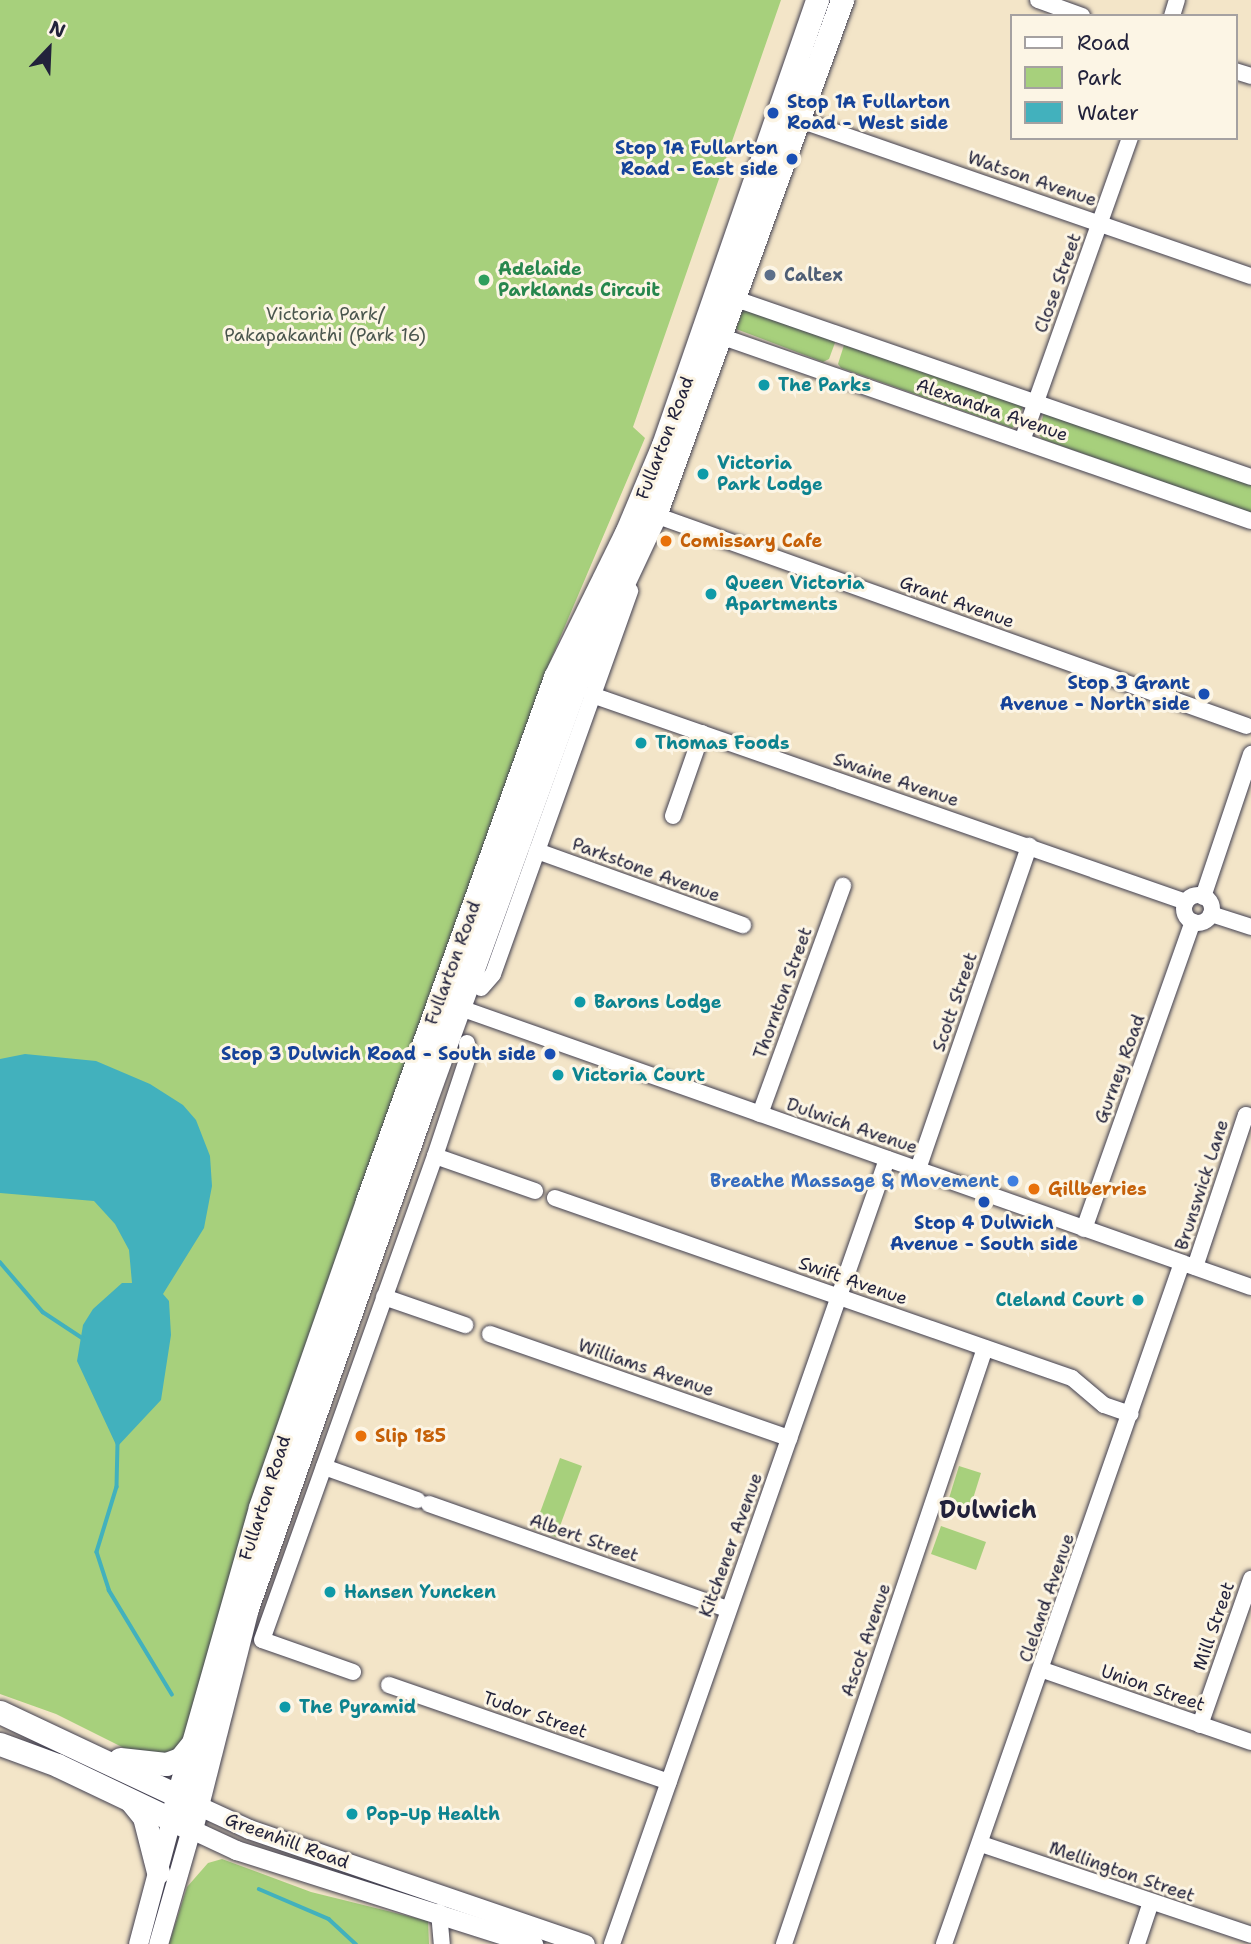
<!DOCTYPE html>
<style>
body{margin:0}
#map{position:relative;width:1251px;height:1944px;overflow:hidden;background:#f3e5c8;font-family:"Shantell Sans",sans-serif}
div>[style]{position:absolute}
.green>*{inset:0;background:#a7d07c}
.water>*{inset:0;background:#42b1bd}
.stream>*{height:3.5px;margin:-1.75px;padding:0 1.75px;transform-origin:1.75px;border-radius:1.75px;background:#42b1bd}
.roads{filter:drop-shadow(0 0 2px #413f50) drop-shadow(0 0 2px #413f50)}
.minor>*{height:16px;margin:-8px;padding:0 8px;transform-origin:8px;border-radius:8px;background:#fff}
.minor>.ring{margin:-8px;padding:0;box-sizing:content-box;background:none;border:16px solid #fff;border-radius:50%}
.major>*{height:19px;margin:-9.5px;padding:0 9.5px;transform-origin:9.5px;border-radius:9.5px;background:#fff}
.highway>*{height:23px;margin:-11.5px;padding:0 11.5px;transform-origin:11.5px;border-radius:11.5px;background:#fff}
.dots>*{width:19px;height:19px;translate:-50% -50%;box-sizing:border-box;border:4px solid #fcf5e5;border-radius:50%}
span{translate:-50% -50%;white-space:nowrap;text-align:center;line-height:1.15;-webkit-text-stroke:6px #fcf5e5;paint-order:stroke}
.transit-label{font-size:18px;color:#164399;font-weight:700}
.left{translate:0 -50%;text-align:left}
.right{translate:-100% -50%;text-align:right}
.street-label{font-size:18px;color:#22223b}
.leisure-label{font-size:18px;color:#27864d;font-weight:700}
.service-label{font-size:18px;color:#4e5e75;font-weight:700}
.park-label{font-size:18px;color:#4a564e}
.culture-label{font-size:18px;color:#0d838f;font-weight:700}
.food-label{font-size:18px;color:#c56008;font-weight:700}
.shop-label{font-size:18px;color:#366cbe;font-weight:700}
.district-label{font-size:24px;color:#22223b;font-weight:700}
.legend{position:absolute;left:1010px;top:14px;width:228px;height:126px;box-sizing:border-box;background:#fcf5e5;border:2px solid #a5a1a1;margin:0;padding:9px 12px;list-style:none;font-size:21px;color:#22223b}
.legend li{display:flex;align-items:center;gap:14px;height:35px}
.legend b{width:35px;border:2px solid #a5a1a1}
.north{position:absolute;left:14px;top:14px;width:70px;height:70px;-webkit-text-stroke:5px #fcf5e5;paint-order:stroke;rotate:23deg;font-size:19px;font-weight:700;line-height:28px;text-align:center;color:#22223b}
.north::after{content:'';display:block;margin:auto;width:24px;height:32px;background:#22223b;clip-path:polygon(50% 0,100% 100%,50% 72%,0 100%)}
</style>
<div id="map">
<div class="green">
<i style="clip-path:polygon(0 0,781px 0,633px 427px,645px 438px,551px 659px,252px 1505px,183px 1744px,171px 1757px,126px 1749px,56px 1714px,0 1694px)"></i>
<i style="clip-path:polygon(744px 307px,836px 340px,829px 359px,823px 362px,736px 329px)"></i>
<i style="clip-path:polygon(844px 345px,1023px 406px,1016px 425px,1012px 428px,841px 368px,838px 364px)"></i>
<i style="clip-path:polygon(1044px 413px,1251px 482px,1251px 513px,1042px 439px,1038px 433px)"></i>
<i style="clip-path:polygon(560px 1458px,582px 1466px,556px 1537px,534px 1529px)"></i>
<i style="clip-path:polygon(959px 1466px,981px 1473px,967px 1518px,945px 1511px)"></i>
<i style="clip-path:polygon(941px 1526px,986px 1542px,976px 1570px,931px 1554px)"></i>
<i style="clip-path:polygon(222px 1859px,311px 1892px,428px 1921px,429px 1944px,169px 1944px,187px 1887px,208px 1863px)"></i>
</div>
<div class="water">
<i style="clip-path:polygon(25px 1054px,96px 1061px,150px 1084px,183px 1105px,196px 1120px,210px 1156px,212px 1186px,204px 1228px,163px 1294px,169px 1301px,171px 1335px,161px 1400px,117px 1447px,77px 1361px,83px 1325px,93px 1309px,122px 1283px,132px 1283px,129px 1250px,115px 1224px,94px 1201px,0 1193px,0 1059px)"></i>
</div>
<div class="stream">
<i style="left:0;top:1262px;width:66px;rotate:49.3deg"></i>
<i style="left:43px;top:1312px;width:49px;rotate:33.4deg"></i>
<i style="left:118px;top:1443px;width:44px;rotate:91.3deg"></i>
<i style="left:117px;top:1487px;width:68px;rotate:107.1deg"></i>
<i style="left:97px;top:1552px;width:40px;rotate:72deg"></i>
<i style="left:109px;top:1590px;width:122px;rotate:58.8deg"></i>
<i style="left:259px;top:1889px;width:76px;rotate:23.2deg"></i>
<i style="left:329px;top:1919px;width:37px;rotate:43deg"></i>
</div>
<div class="roads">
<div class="minor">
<i style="left:1038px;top:0;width:47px;rotate:20deg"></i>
<i style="left:1172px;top:16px;width:17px;rotate:-73deg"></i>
<i style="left:1235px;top:71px;width:17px;rotate:17deg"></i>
<i style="left:800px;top:120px;width:477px;rotate:19.1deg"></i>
<i style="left:733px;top:298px;width:548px;rotate:19.06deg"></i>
<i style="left:720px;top:336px;width:562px;rotate:19.21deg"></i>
<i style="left:1022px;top:441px;width:322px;rotate:-70.4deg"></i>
<i style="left:655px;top:515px;width:628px;rotate:19.62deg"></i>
<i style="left:592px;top:695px;width:629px;rotate:19.21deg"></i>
<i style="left:673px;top:816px;width:88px;rotate:-70.7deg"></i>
<i style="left:537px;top:851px;width:219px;rotate:19.8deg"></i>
<i class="ring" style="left:1184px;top:895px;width:12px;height:12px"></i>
<i style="left:1203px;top:897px;width:151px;rotate:-71.4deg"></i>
<i style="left:1211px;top:914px;width:42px;rotate:18deg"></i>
<i style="left:481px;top:988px;width:18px;rotate:-49deg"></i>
<i style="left:493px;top:974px;width:407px;rotate:-70.3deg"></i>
<i style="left:449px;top:1004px;width:850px;rotate:19.44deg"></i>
<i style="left:760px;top:1114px;width:243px;rotate:-70deg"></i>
<i style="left:435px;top:1156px;width:106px;rotate:19.3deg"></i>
<i style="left:918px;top:1169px;width:342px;rotate:-71deg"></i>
<i style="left:555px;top:1198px;width:547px;rotate:19.2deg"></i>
<i style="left:1072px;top:1378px;width:42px;rotate:40.2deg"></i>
<i style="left:1104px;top:1405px;width:28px;rotate:19deg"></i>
<i style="left:1084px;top:1229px;width:326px;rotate:-70.5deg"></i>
<i style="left:1195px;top:1267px;width:160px;rotate:-71.5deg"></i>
<i style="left:1246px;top:1115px;width:5px;rotate:22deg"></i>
<i style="left:384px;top:1297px;width:86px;rotate:19.1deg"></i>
<i style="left:490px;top:1334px;width:317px;rotate:19.2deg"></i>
<i style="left:324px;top:1467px;width:99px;rotate:19.5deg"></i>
<i style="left:429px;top:1504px;width:316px;rotate:19.4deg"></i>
<i style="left:1043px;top:1670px;width:220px;rotate:19.1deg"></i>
<i style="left:353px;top:1672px;width:96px;rotate:-160.6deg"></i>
<i style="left:262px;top:1640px;width:514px;rotate:-70.33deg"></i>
<i style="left:435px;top:1156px;width:104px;rotate:-71.6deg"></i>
<i style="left:468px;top:1057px;width:14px;rotate:-94deg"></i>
<i style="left:389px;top:1685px;width:296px;rotate:19.1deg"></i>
<i style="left:1200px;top:1725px;width:155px;rotate:-70.7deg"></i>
<i style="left:981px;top:1844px;width:285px;rotate:18.6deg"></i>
<i style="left:439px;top:1912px;width:32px;rotate:85deg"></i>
<i style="left:612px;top:1944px;width:832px;rotate:-70.69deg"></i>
<i style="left:784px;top:1944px;width:629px;rotate:-71.36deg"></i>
<i style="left:944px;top:1944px;width:721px;rotate:-70.74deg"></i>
<i style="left:1137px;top:1944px;width:44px;rotate:-71.6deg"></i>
</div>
<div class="major">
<i style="left:197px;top:1805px;width:57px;rotate:24.8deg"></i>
<i style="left:249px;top:1829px;width:355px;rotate:18.9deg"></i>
<i style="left:138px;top:1944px;width:128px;rotate:-75.1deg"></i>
<i style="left:158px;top:1944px;width:120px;rotate:-74deg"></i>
<i style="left:191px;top:1829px;width:50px;rotate:25deg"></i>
<i style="left:236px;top:1850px;width:312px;rotate:17.6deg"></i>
</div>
<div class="highway">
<i style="left:0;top:1712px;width:211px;rotate:25.2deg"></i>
<i style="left:0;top:1744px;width:61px;rotate:20.2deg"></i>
<i style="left:57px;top:1765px;width:148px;rotate:25.5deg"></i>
<i style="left:191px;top:1829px;width:228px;rotate:-75.8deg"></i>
<i style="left:247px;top:1608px;width:534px;rotate:-70.65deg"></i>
<i style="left:424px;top:1104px;width:444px;rotate:-70.1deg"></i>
<i style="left:575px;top:686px;width:189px;rotate:-64.9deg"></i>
<i style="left:655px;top:515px;width:548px;rotate:-70.04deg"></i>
<i style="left:120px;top:1759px;width:46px;rotate:6.2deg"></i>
<i style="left:166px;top:1764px;width:15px;rotate:-20deg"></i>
<i style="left:180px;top:1759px;width:19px;rotate:-51deg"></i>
<i style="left:131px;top:1801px;width:21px;rotate:51deg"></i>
<i style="left:144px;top:1817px;width:57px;rotate:75.7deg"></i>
<i style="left:171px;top:1820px;width:325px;rotate:-74.1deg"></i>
<i style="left:260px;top:1507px;width:324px;rotate:-70.7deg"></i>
<i style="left:367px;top:1201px;width:557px;rotate:-70.26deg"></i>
<i style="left:555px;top:677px;width:161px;rotate:-63.8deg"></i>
<i style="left:626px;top:533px;width:95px;rotate:-67.2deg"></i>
<i style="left:663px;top:445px;width:471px;rotate:-70.9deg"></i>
</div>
</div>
<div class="dots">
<i style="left:773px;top:113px;background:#1a4fb4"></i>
<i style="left:792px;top:159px;background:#1a4fb4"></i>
<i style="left:770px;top:275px;background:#5c6f8a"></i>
<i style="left:484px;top:280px;background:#2e9e5b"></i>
<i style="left:764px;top:385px;background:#0f9aa8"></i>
<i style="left:703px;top:474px;background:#0f9aa8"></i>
<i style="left:666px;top:541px;background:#e8710a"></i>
<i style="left:711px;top:594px;background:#0f9aa8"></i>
<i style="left:1204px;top:694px;background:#1a4fb4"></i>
<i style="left:641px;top:743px;background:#0f9aa8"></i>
<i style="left:580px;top:1002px;background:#0f9aa8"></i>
<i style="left:550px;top:1054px;background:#1a4fb4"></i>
<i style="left:558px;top:1075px;background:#0f9aa8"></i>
<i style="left:1013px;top:1181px;background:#3f7fe0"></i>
<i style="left:1034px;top:1189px;background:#e8710a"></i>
<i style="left:984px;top:1202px;background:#1a4fb4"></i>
<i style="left:1138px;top:1300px;background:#0f9aa8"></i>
<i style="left:361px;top:1436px;background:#e8710a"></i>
<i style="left:330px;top:1592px;background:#0f9aa8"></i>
<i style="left:285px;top:1707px;background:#0f9aa8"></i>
<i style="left:352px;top:1814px;background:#0f9aa8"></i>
</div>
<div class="transit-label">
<span class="left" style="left:787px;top:113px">Stop 1A Fullarton<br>Road - West side</span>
<span class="right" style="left:778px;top:159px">Stop 1A Fullarton<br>Road - East side</span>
<span class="right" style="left:1190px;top:694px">Stop 3 Grant<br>Avenue - North side</span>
<span class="right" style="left:536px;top:1054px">Stop 3 Dulwich Road - South side</span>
<span style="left:984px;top:1234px">Stop 4 Dulwich<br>Avenue - South side</span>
</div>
<div class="street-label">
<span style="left:1032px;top:179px;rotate:19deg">Watson Avenue</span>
<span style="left:1058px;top:283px;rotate:-70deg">Close Street</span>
<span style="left:992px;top:410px;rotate:19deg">Alexandra Avenue</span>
<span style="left:665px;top:438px;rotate:-69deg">Fullarton Road</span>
<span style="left:957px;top:602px;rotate:20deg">Grant Avenue</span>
<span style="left:896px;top:780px;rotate:19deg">Swaine Avenue</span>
<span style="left:646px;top:870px;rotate:20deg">Parkstone Avenue</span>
<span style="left:453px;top:963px;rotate:-70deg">Fullarton Road</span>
<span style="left:783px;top:993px;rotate:-70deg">Thornton Street</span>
<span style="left:955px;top:1002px;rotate:-71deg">Scott Street</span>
<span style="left:1120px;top:1069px;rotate:-70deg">Gurney Road</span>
<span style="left:852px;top:1126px;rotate:19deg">Dulwich Avenue</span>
<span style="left:1202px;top:1185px;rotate:-72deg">Brunswick Lane</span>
<span style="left:853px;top:1281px;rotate:19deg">Swift Avenue</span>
<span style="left:646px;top:1368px;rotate:19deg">Williams Avenue</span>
<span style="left:265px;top:1498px;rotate:-72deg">Fullarton Road</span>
<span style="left:584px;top:1538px;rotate:19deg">Albert Street</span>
<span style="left:731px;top:1545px;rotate:-70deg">Kitchener Avenue</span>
<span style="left:1047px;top:1598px;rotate:-71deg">Cleland Avenue</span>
<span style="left:1214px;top:1626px;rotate:-71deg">Mill Street</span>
<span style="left:866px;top:1640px;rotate:-71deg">Ascot Avenue</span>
<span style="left:1153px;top:1688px;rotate:19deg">Union Street</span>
<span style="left:535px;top:1715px;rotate:19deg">Tudor Street</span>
<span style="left:287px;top:1841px;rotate:20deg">Greenhill Road</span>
<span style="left:1122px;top:1872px;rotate:19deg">Mellington Street</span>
</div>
<div class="leisure-label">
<span class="left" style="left:498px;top:280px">Adelaide<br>Parklands Circuit</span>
</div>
<div class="service-label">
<span class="left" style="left:784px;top:275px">Caltex</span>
</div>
<div class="park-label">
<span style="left:325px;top:325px">Victoria Park/<br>Pakapakanthi (Park 16)</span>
</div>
<div class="culture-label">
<span class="left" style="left:778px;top:385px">The Parks</span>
<span class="left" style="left:717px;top:474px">Victoria<br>Park Lodge</span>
<span class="left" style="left:725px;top:594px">Queen Victoria<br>Apartments</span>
<span class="left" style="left:655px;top:743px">Thomas Foods</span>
<span class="left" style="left:594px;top:1002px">Barons Lodge</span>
<span class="left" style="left:572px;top:1075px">Victoria Court</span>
<span class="right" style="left:1124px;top:1300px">Cleland Court</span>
<span class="left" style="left:344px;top:1592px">Hansen Yuncken</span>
<span class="left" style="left:299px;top:1707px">The Pyramid</span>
<span class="left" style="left:366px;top:1814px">Pop-Up Health</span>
</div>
<div class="food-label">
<span class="left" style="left:680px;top:541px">Comissary Cafe</span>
<span class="left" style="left:1048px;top:1189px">Gillberries</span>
<span class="left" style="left:375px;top:1436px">Slip 185</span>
</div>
<div class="shop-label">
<span class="right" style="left:999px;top:1181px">Breathe Massage &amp; Movement</span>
</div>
<div class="district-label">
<span style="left:988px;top:1511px">Dulwich</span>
</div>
<ul class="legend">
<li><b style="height:9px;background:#fff"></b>Road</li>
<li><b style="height:19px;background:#a7d07c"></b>Park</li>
<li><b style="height:19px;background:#42b1bd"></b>Water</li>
</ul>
<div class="north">N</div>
</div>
